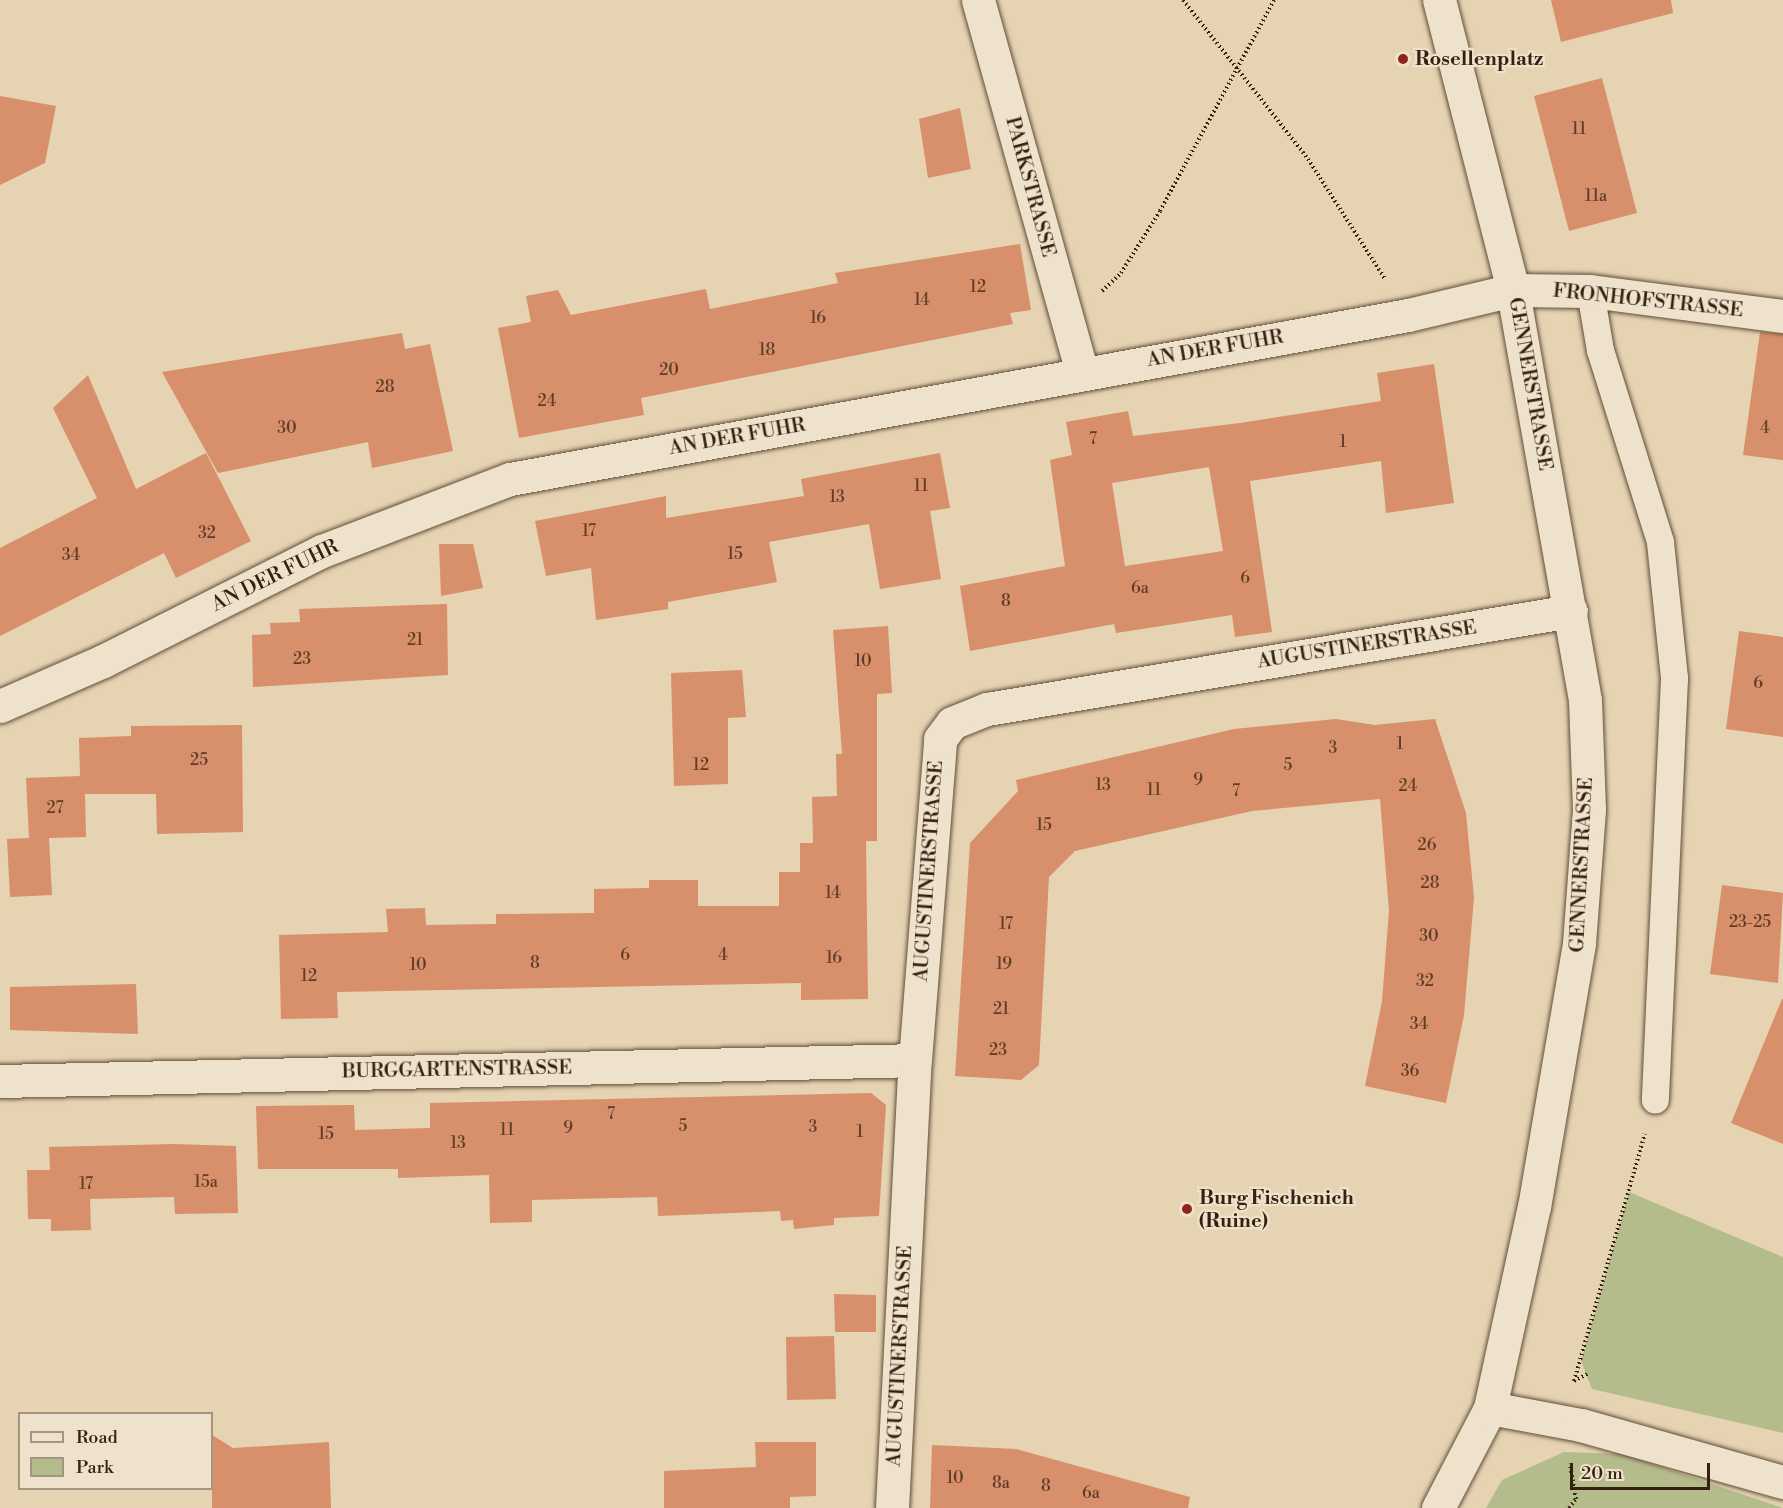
<!DOCTYPE html>
<style>
body{margin:0}
#map{position:relative;width:1783px;height:1508px;overflow:hidden;background:#e5d3b2;font-family:"Libre Bodoni",serif}
div>[style]{position:absolute}
.green>*{inset:0;background:#b5bc8c}
.building>*{inset:0;background:#d88f6b}
.path>*{height:4px;margin-top:-2px;transform-origin:0;background:repeating-linear-gradient(90deg,#362110 0 1.5px,transparent 0 4.5px)}
.roads{filter:drop-shadow(0 0 2px #624e38) drop-shadow(0 0 2px #624e38)}
.service>*{height:27px;margin:-13.5px;padding:0 13.5px;transform-origin:13.5px;border-radius:13.5px;background:#eee2cd}
.minor>*{height:33px;margin:-16.5px;padding:0 16.5px;transform-origin:16.5px;border-radius:16.5px;background:#eee2cd}
.tertiary>*{height:33px;margin:-16.5px;padding:0 16.5px;transform-origin:16.5px;border-radius:16.5px;background:#eee2cd}
.dots>*{width:16px;height:16px;translate:-50% -50%;box-sizing:border-box;border:3px solid #eee2cd;border-radius:50%}
span{translate:-50% -50%;white-space:nowrap;text-align:center;line-height:1.15;-webkit-text-stroke:4.5px #eee2cd;paint-order:stroke}
.number-label{font-size:16px;color:#5e3c27}
.number-label span{-webkit-text-stroke-width:0}
.poi-label{font-size:20px;color:#362110;font-weight:700}
.left{translate:0 -50%;text-align:left}
.street-label{font-size:20px;color:#362110}
.legend{position:absolute;left:18px;top:1412px;width:195px;height:78px;box-sizing:border-box;background:#eee2cd;border:2px solid #a49581;margin:0;padding:8px 10px;list-style:none;font-size:18px;color:#362110}
.legend li{display:flex;align-items:center;gap:12px;height:30px}
.legend b{width:30px;border:2px solid #a49581}
.scale{position:absolute;left:1570px;top:1463px;width:140px;height:27px;box-sizing:border-box;border:3px solid #362110;border-top:0;padding-left:8px;font-size:18px;line-height:21px;white-space:nowrap;color:#362110;-webkit-text-stroke:4px #eee2cd;paint-order:stroke}
</style>
<div id="map">
<div class="green">
<i style="clip-path:polygon(1629px 1192px,1783px 1257px,1783px 1433px,1592px 1389px,1581px 1361px)"></i>
<i style="clip-path:polygon(1564px 1452px,1623px 1454px,1783px 1508px,1486px 1508px,1502px 1480px)"></i>
</div>
<div class="building">
<i style="clip-path:polygon(1551px 0,1671px 0,1673px 13px,1561px 42px)"></i>
<i style="clip-path:polygon(1602px 78px,1637px 213px,1569px 231px,1534px 96px)"></i>
<i style="clip-path:polygon(0 96px,56px 106px,45px 163px,0 185px)"></i>
<i style="clip-path:polygon(960px 108px,971px 169px,928px 178px,919px 119px)"></i>
<i style="clip-path:polygon(1020px 244px,1031px 310px,1010px 313px,1013px 324px,641px 398px,644px 415px,519px 438px,498px 328px,531px 322px,526px 296px,558px 290px,571px 315px,706px 289px,710px 309px,838px 283px,835px 273px)"></i>
<i style="clip-path:polygon(1760px 332px,1783px 334px,1783px 460px,1743px 455px)"></i>
<i style="clip-path:polygon(402px 333px,405px 349px,430px 344px,453px 451px,372px 468px,368px 442px,218px 473px,162px 372px)"></i>
<i style="clip-path:polygon(evenodd,1434px 364px,1454px 503px,1386px 513px,1381px 461px,1250px 481px,1272px 632px,1235px 637px,1232px 615px,1116px 633px,1114px 624px,970px 651px,960px 586px,1065px 566px,1050px 460px,1072px 455px,1066px 422px,1128px 411px,1133px 436px,1240px 423px,1381px 401px,1377px 373px,1434px 364px,1209px 467px,1223px 551px,1125px 566px,1112px 483px,1209px 467px)"></i>
<i style="clip-path:polygon(88px 375px,136px 489px,206px 453px,251px 541px,176px 578px,164px 553px,0 636px,0 548px,97px 498px,53px 408px)"></i>
<i style="clip-path:polygon(940px 453px,950px 508px,930px 511px,941px 579px,880px 589px,869px 524px,769px 542px,777px 582px,668px 602px,668px 609px,596px 620px,591px 568px,546px 576px,535px 521px,666px 496px,666px 518px,804px 496px,801px 479px)"></i>
<i style="clip-path:polygon(439px 544px,473px 544px,483px 588px,441px 596px)"></i>
<i style="clip-path:polygon(447px 604px,448px 675px,253px 687px,252px 635px,271px 634px,270px 623px,300px 622px,299px 609px)"></i>
<i style="clip-path:polygon(888px 626px,892px 693px,877px 694px,877px 841px,866px 841px,868px 999px,801px 1000px,801px 983px,337px 992px,338px 1018px,281px 1019px,279px 935px,388px 932px,386px 909px,425px 908px,426px 925px,496px 924px,496px 914px,594px 913px,594px 889px,649px 888px,649px 880px,698px 880px,698px 906px,779px 906px,779px 872px,800px 872px,800px 843px,813px 843px,812px 797px,837px 796px,836px 754px,842px 754px,833px 630px)"></i>
<i style="clip-path:polygon(1739px 631px,1783px 637px,1783px 737px,1726px 729px)"></i>
<i style="clip-path:polygon(742px 670px,746px 717px,728px 718px,728px 784px,674px 786px,671px 673px)"></i>
<i style="clip-path:polygon(1336px 719px,1375px 725px,1435px 719px,1466px 813px,1474px 898px,1464px 1015px,1446px 1103px,1365px 1086px,1382px 1001px,1389px 911px,1380px 799px,1252px 811px,1075px 851px,1049px 877px,1039px 1065px,1021px 1080px,955px 1076px,970px 843px,1018px 791px,1016px 780px,1234px 729px)"></i>
<i style="clip-path:polygon(242px 725px,243px 832px,157px 834px,156px 794px,85px 794px,86px 837px,49px 838px,52px 895px,10px 897px,7px 839px,29px 838px,26px 778px,80px 776px,79px 738px,131px 736px,131px 726px)"></i>
<i style="clip-path:polygon(1722px 885px,1783px 893px,1778px 983px,1710px 974px)"></i>
<i style="clip-path:polygon(136px 984px,138px 1034px,10px 1030px,10px 987px)"></i>
<i style="clip-path:polygon(1782px 999px,1783px 999px,1783px 1144px,1731px 1123px)"></i>
<i style="clip-path:polygon(871px 1093px,886px 1105px,879px 1216px,834px 1218px,834px 1225px,794px 1229px,793px 1220px,781px 1221px,780px 1211px,658px 1216px,657px 1197px,532px 1200px,532px 1222px,490px 1223px,489px 1175px,398px 1178px,398px 1169px,258px 1169px,256px 1106px,354px 1105px,355px 1130px,430px 1128px,430px 1103px)"></i>
<i style="clip-path:polygon(174px 1144px,236px 1146px,238px 1213px,175px 1214px,174px 1197px,90px 1199px,91px 1230px,51px 1231px,51px 1219px,28px 1219px,27px 1170px,50px 1170px,49px 1147px)"></i>
<i style="clip-path:polygon(834px 1294px,876px 1295px,876px 1332px,835px 1332px)"></i>
<i style="clip-path:polygon(834px 1336px,836px 1399px,787px 1400px,786px 1337px)"></i>
<i style="clip-path:polygon(212px 1435px,233px 1448px,329px 1442px,331px 1508px,212px 1508px)"></i>
<i style="clip-path:polygon(755px 1442px,816px 1442px,816px 1496px,790px 1497px,790px 1508px,664px 1508px,664px 1471px,756px 1467px)"></i>
<i style="clip-path:polygon(932px 1445px,1016px 1449px,1190px 1497px,1188px 1508px,930px 1508px)"></i>
</div>
<div class="path">
<i style="left:1183px;top:0;width:202px;rotate:51.8deg"></i>
<i style="left:1308px;top:159px;width:143px;rotate:57.3deg"></i>
<i style="left:1102px;top:291px;width:26px;rotate:-43deg"></i>
<i style="left:1121px;top:273px;width:73px;rotate:-57.8deg"></i>
<i style="left:1160px;top:211px;width:240px;rotate:-61.6deg"></i>
<i style="left:1574px;top:1381px;width:257px;rotate:-74deg"></i>
<i style="left:1574px;top:1381px;width:15px;rotate:-28deg"></i>
<i style="left:1569px;top:1508px;width:11px;rotate:-52deg"></i>
<i style="left:1576px;top:1499px;width:36px;rotate:-100deg"></i>
</div>
<div class="roads">
<div class="service">
<i style="left:1590px;top:291px;width:60px;rotate:80.4deg"></i>
<i style="left:1600px;top:350px;width:201px;rotate:72.6deg"></i>
<i style="left:1660px;top:542px;width:137px;rotate:84.1deg"></i>
<i style="left:1674px;top:678px;width:422px;rotate:92.6deg"></i>
</div>
<div class="minor">
<i style="left:978px;top:0;width:387px;rotate:74.4deg"></i>
<i style="left:0;top:706px;width:112px;rotate:-23.6deg"></i>
<i style="left:103px;top:661px;width:245px;rotate:-26.7deg"></i>
<i style="left:322px;top:551px;width:201px;rotate:-21deg"></i>
<i style="left:510px;top:479px;width:913px;rotate:-10.35deg"></i>
<i style="left:1408px;top:315px;width:108px;rotate:-13.4deg"></i>
<i style="left:1513px;top:290px;width:77px;rotate:0.7deg"></i>
<i style="left:1590px;top:291px;width:195px;rotate:7.4deg"></i>
<i style="left:0;top:1081px;width:915px;rotate:-1.31deg"></i>
<i style="left:1490px;top:1408px;width:93px;rotate:10.6deg"></i>
<i style="left:1581px;top:1425px;width:210px;rotate:15.8deg"></i>
<i style="left:892px;top:1508px;width:449px;rotate:-87.1deg"></i>
<i style="left:915px;top:1060px;width:322px;rotate:-85.5deg"></i>
<i style="left:940px;top:739px;width:20px;rotate:-53deg"></i>
<i style="left:952px;top:723px;width:38px;rotate:-22deg"></i>
<i style="left:987px;top:709px;width:592px;rotate:-9.53deg"></i>
</div>
<div class="tertiary">
<i style="left:1438px;top:1508px;width:113px;rotate:-62.5deg"></i>
<i style="left:1490px;top:1408px;width:206px;rotate:-77.7deg"></i>
<i style="left:1534px;top:1207px;width:268px;rotate:-80.3deg"></i>
<i style="left:1579px;top:943px;width:134px;rotate:-85.7deg"></i>
<i style="left:1589px;top:809px;width:109px;rotate:-92.1deg"></i>
<i style="left:1585px;top:700px;width:416px;rotate:-100deg"></i>
<i style="left:1513px;top:290px;width:299px;rotate:-104.3deg"></i>
</div>
</div>
<div class="dots">
<i style="left:1403px;top:59px;background:#8f2418"></i>
<i style="left:1187px;top:1209px;background:#8f2418"></i>
</div>
<div class="number-label">
<span style="left:1579px;top:129px">11</span>
<span style="left:1596px;top:196px">11a</span>
<span style="left:978px;top:287px">12</span>
<span style="left:922px;top:300px">14</span>
<span style="left:818px;top:318px">16</span>
<span style="left:767px;top:350px">18</span>
<span style="left:669px;top:370px">20</span>
<span style="left:385px;top:387px">28</span>
<span style="left:547px;top:401px">24</span>
<span style="left:287px;top:428px">30</span>
<span style="left:1765px;top:428px">4</span>
<span style="left:1093px;top:439px">7</span>
<span style="left:1343px;top:442px">1</span>
<span style="left:921px;top:486px">11</span>
<span style="left:837px;top:497px">13</span>
<span style="left:589px;top:531px">17</span>
<span style="left:207px;top:533px">32</span>
<span style="left:735px;top:554px">15</span>
<span style="left:71px;top:555px">34</span>
<span style="left:1245px;top:578px">6</span>
<span style="left:1140px;top:588px">6a</span>
<span style="left:1006px;top:601px">8</span>
<span style="left:415px;top:640px">21</span>
<span style="left:302px;top:659px">23</span>
<span style="left:863px;top:661px">10</span>
<span style="left:1758px;top:683px">6</span>
<span style="left:1400px;top:744px">1</span>
<span style="left:1333px;top:748px">3</span>
<span style="left:199px;top:760px">25</span>
<span style="left:701px;top:765px">12</span>
<span style="left:1288px;top:765px">5</span>
<span style="left:1198px;top:780px">9</span>
<span style="left:1103px;top:785px">13</span>
<span style="left:1408px;top:786px">24</span>
<span style="left:1154px;top:790px">11</span>
<span style="left:1236px;top:791px">7</span>
<span style="left:55px;top:808px">27</span>
<span style="left:1044px;top:825px">15</span>
<span style="left:1427px;top:845px">26</span>
<span style="left:1430px;top:883px">28</span>
<span style="left:833px;top:893px">14</span>
<span style="left:1750px;top:922px">23-25</span>
<span style="left:1006px;top:924px">17</span>
<span style="left:1429px;top:936px">30</span>
<span style="left:625px;top:955px">6</span>
<span style="left:723px;top:955px">4</span>
<span style="left:834px;top:958px">16</span>
<span style="left:535px;top:963px">8</span>
<span style="left:1004px;top:964px">19</span>
<span style="left:418px;top:965px">10</span>
<span style="left:309px;top:976px">12</span>
<span style="left:1425px;top:981px">32</span>
<span style="left:1001px;top:1009px">21</span>
<span style="left:1419px;top:1024px">34</span>
<span style="left:998px;top:1050px">23</span>
<span style="left:1410px;top:1071px">36</span>
<span style="left:611px;top:1114px">7</span>
<span style="left:683px;top:1126px">5</span>
<span style="left:813px;top:1127px">3</span>
<span style="left:568px;top:1128px">9</span>
<span style="left:507px;top:1130px">11</span>
<span style="left:860px;top:1132px">1</span>
<span style="left:326px;top:1134px">15</span>
<span style="left:458px;top:1143px">13</span>
<span style="left:206px;top:1182px">15a</span>
<span style="left:86px;top:1184px">17</span>
<span style="left:955px;top:1478px">10</span>
<span style="left:1001px;top:1483px">8a</span>
<span style="left:1046px;top:1486px">8</span>
<span style="left:1091px;top:1493px">6a</span>
</div>
<div class="poi-label">
<span class="left" style="left:1415px;top:59px">Rosellenplatz</span>
<span class="left" style="left:1199px;top:1210px">Burg Fischenich<br>(Ruine)</span>
</div>
<div class="street-label">
<span style="left:1030px;top:187px;rotate:75deg">PARKSTRASSE</span>
<span style="left:1648px;top:301px;rotate:6deg">FRONHOFSTRASSE</span>
<span style="left:1215px;top:349px;rotate:-10deg">AN DER FUHR</span>
<span style="left:1530px;top:384px;rotate:80deg">GENNERSTRASSE</span>
<span style="left:737px;top:437px;rotate:-10deg">AN DER FUHR</span>
<span style="left:275px;top:576px;rotate:-26deg">AN DER FUHR</span>
<span style="left:1367px;top:645px;rotate:-9deg">AUGUSTINERSTRASSE</span>
<span style="left:1582px;top:865px;rotate:-87deg">GENNERSTRASSE</span>
<span style="left:929px;top:871px;rotate:-86deg">AUGUSTINERSTRASSE</span>
<span style="left:457px;top:1070px;rotate:-1deg">BURGGARTENSTRASSE</span>
<span style="left:900px;top:1356px;rotate:-87deg">AUGUSTINERSTRASSE</span>
</div>
<ul class="legend">
<li><b style="height:8px;background:#eee2cd"></b>Road</li>
<li><b style="height:16px;background:#b5bc8c"></b>Park</li>
</ul>
<div class="scale">20 m</div>
</div>
